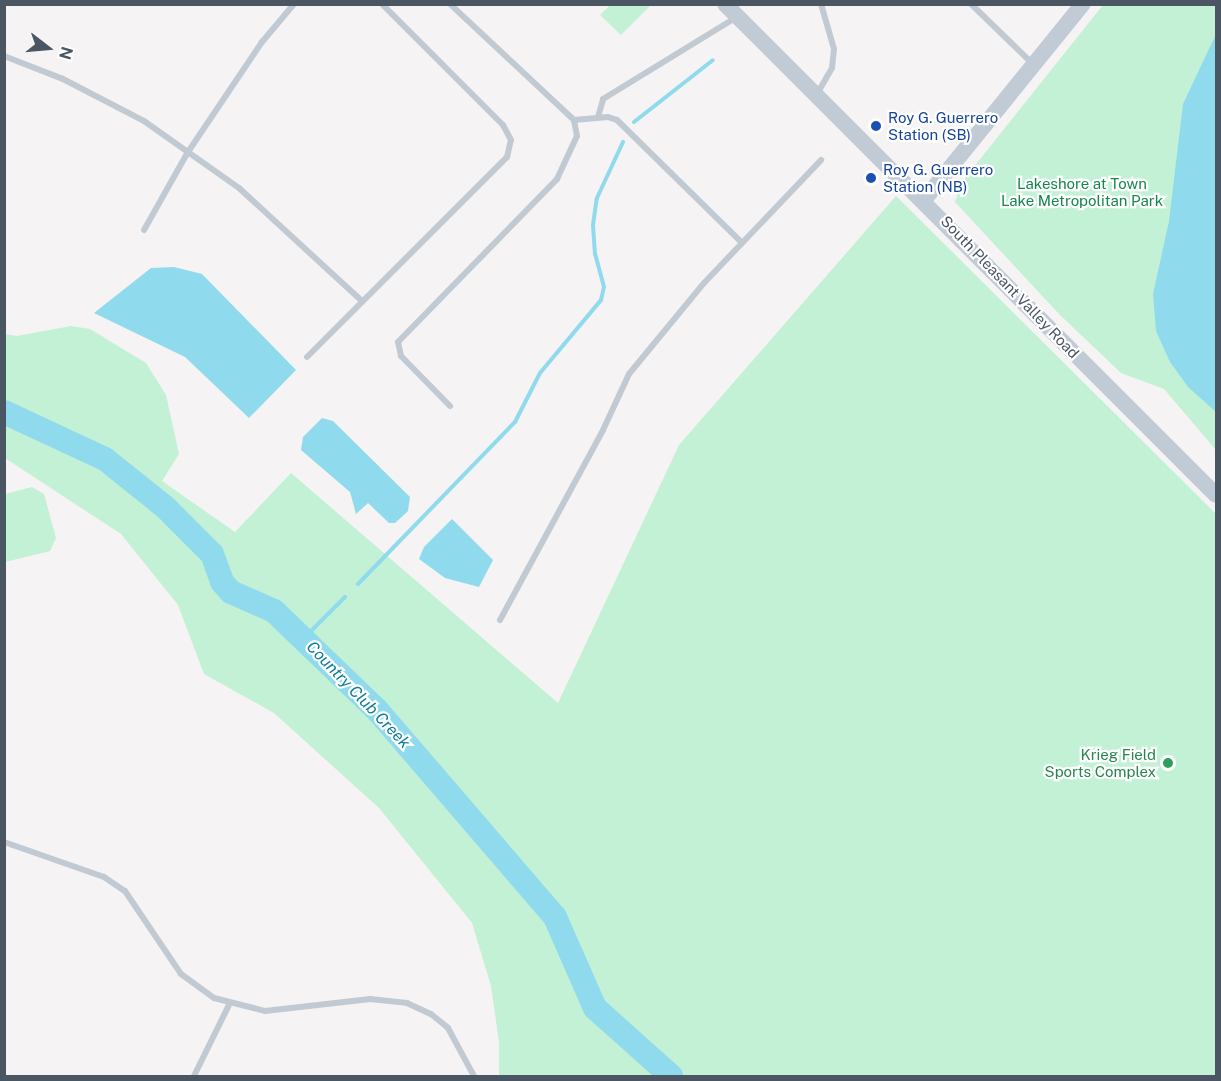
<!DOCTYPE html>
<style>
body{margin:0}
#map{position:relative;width:1221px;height:1081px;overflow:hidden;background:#f5f3f3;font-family:"Public Sans",sans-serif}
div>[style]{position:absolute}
.green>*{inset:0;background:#c3f1d5}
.water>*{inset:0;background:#90daee}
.stream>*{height:4px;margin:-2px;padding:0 2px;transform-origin:2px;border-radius:2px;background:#90daee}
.river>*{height:24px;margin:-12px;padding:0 12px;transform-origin:12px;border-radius:12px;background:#90daee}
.lane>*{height:6px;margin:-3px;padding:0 3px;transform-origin:3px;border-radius:3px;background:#c1cad2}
.secondary>*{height:16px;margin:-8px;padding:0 8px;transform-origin:8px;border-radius:8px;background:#c1cbd6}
.dots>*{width:16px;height:16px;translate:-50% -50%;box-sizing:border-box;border:3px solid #fff;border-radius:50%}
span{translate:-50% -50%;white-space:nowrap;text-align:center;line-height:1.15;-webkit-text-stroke:4.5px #fff;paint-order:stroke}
.transit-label{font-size:15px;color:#164399}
.left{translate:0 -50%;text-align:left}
.park-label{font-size:15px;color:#17864f}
.street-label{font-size:15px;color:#4a5661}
.leisure-label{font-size:15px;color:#27864d}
.right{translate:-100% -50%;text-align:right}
.water-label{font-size:16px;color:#0c7c9b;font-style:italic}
.frame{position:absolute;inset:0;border:6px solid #4a5661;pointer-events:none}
.north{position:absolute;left:18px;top:18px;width:60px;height:60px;-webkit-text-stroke:4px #fff;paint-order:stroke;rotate:106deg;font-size:16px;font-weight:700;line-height:24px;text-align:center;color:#4a5661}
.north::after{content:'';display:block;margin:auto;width:21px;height:27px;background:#4a5661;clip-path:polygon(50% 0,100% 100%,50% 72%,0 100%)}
</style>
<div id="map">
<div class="green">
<i style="clip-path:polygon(610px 5px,610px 4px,651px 5px,621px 35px,600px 15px)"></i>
<i style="clip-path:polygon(1103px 5px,1216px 5px,1216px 450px,1164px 389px,1121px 373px,1059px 314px,955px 202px,961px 183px)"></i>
<i style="clip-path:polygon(896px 196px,1216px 514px,1216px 1076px,499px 1076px,499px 1042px,491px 986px,472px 923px,379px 808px,274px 713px,204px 674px,178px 605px,121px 534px,5px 458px,5px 334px,17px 336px,71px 326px,90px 329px,146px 363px,166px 395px,179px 454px,162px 481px,235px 532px,291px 473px,558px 703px,679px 445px)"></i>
<i style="clip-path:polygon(32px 487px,44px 494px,56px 538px,50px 551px,5px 562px,5px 494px)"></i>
</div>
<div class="water">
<i style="clip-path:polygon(1216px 34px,1216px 412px,1188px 387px,1170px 362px,1156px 331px,1153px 294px,1169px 221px,1183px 104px)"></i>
<i style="clip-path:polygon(174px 267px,202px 274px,296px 370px,249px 418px,185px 357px,94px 313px,151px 268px)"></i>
<i style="clip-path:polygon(322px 418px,333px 421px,410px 497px,408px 511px,395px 523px,389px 523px,368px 503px,356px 514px,350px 492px,301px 450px,303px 437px)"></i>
<i style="clip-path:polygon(452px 519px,493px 560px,479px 587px,445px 578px,419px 559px,424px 547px)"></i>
</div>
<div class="stream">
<i style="left:634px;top:122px;width:100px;rotate:-38.1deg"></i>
<i style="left:358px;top:584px;width:226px;rotate:-45.9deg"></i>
<i style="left:515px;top:422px;width:55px;rotate:-63deg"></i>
<i style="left:540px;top:373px;width:95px;rotate:-50.1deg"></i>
<i style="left:601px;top:300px;width:13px;rotate:-77deg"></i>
<i style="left:604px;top:287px;width:34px;rotate:-105deg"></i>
<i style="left:595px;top:254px;width:29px;rotate:-94deg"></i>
<i style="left:593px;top:225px;width:27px;rotate:-82deg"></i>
<i style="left:597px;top:198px;width:62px;rotate:-65.1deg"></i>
<i style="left:304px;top:638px;width:58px;rotate:-45deg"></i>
</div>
<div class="river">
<i style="left:4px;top:412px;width:111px;rotate:25deg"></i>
<i style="left:105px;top:459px;width:77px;rotate:38.7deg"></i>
<i style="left:165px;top:507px;width:66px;rotate:45deg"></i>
<i style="left:212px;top:554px;width:30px;rotate:70deg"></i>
<i style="left:222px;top:582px;width:13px;rotate:48deg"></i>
<i style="left:231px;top:592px;width:47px;rotate:23.8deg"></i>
<i style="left:274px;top:611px;width:143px;rotate:43.9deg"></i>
<i style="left:377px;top:710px;width:273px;rotate:49.3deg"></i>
<i style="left:555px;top:917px;width:99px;rotate:66.3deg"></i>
<i style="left:595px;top:1008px;width:102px;rotate:41.8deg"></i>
</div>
<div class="lane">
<i style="left:971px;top:4px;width:88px;rotate:44.1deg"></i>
<i style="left:4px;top:56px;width:63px;rotate:21.3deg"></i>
<i style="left:63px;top:79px;width:91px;rotate:27.4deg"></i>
<i style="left:144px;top:121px;width:116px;rotate:35.2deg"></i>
<i style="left:239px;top:188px;width:167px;rotate:42.6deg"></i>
<i style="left:817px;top:94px;width:30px;rotate:-60deg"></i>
<i style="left:832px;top:68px;width:19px;rotate:-84deg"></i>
<i style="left:834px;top:49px;width:47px;rotate:-106.1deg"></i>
<i style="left:598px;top:117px;width:19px;rotate:-74deg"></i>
<i style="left:603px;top:99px;width:155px;rotate:-31.5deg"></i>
<i style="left:574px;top:120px;width:34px;rotate:-5deg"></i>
<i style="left:608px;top:117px;width:9px;rotate:18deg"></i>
<i style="left:617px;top:120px;width:175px;rotate:44.5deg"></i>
<i style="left:144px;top:230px;width:90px;rotate:-60.6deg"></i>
<i style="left:188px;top:152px;width:133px;rotate:-56.1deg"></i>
<i style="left:262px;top:42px;width:50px;rotate:-49.9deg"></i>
<i style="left:307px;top:357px;width:283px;rotate:-45deg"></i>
<i style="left:507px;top:157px;width:17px;rotate:-77deg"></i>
<i style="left:511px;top:140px;width:17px;rotate:-118deg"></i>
<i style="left:503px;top:125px;width:171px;rotate:-135deg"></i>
<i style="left:450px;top:406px;width:70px;rotate:-134.4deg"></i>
<i style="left:401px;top:356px;width:14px;rotate:-102deg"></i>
<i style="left:398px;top:342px;width:228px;rotate:-45.7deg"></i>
<i style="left:557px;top:179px;width:47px;rotate:-65.1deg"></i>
<i style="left:577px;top:136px;width:16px;rotate:-101deg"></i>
<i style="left:574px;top:120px;width:170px;rotate:-136.9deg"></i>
<i style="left:500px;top:620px;width:216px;rotate:-61.5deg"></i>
<i style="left:603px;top:430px;width:62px;rotate:-65.1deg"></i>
<i style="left:629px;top:374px;width:118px;rotate:-50.5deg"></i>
<i style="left:704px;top:283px;width:170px;rotate:-46.4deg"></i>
<i style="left:4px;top:842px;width:106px;rotate:19.3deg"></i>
<i style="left:104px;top:877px;width:25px;rotate:34deg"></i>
<i style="left:125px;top:891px;width:100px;rotate:56deg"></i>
<i style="left:181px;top:974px;width:41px;rotate:36deg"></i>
<i style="left:214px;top:998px;width:53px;rotate:14.3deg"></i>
<i style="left:265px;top:1011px;width:106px;rotate:-6.5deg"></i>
<i style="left:370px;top:999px;width:37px;rotate:6deg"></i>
<i style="left:407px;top:1003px;width:26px;rotate:25deg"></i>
<i style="left:431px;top:1014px;width:22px;rotate:39deg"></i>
<i style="left:448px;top:1028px;width:55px;rotate:61.6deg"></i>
<i style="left:194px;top:1076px;width:79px;rotate:-63.8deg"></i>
</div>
<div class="secondary">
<i style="left:725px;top:4px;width:694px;rotate:45deg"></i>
<i style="left:924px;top:200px;width:252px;rotate:-51deg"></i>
</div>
<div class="dots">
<i style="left:876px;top:126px;background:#1a4fb4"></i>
<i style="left:871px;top:178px;background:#1a4fb4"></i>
<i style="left:1168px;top:763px;background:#2e9e5b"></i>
</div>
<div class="transit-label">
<span class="left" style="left:888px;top:126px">Roy G. Guerrero<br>Station (SB)</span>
<span class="left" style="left:883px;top:178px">Roy G. Guerrero<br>Station (NB)</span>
</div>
<div class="park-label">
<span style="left:1082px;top:192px">Lakeshore at Town<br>Lake Metropolitan Park</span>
</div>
<div class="street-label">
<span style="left:1010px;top:287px;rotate:46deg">South Pleasant Valley Road</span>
</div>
<div class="leisure-label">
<span class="right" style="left:1156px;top:763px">Krieg Field<br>Sports Complex</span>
</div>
<div class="water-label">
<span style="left:358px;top:695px;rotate:46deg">Country Club Creek</span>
</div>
<div class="frame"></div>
<div class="north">N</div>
</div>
